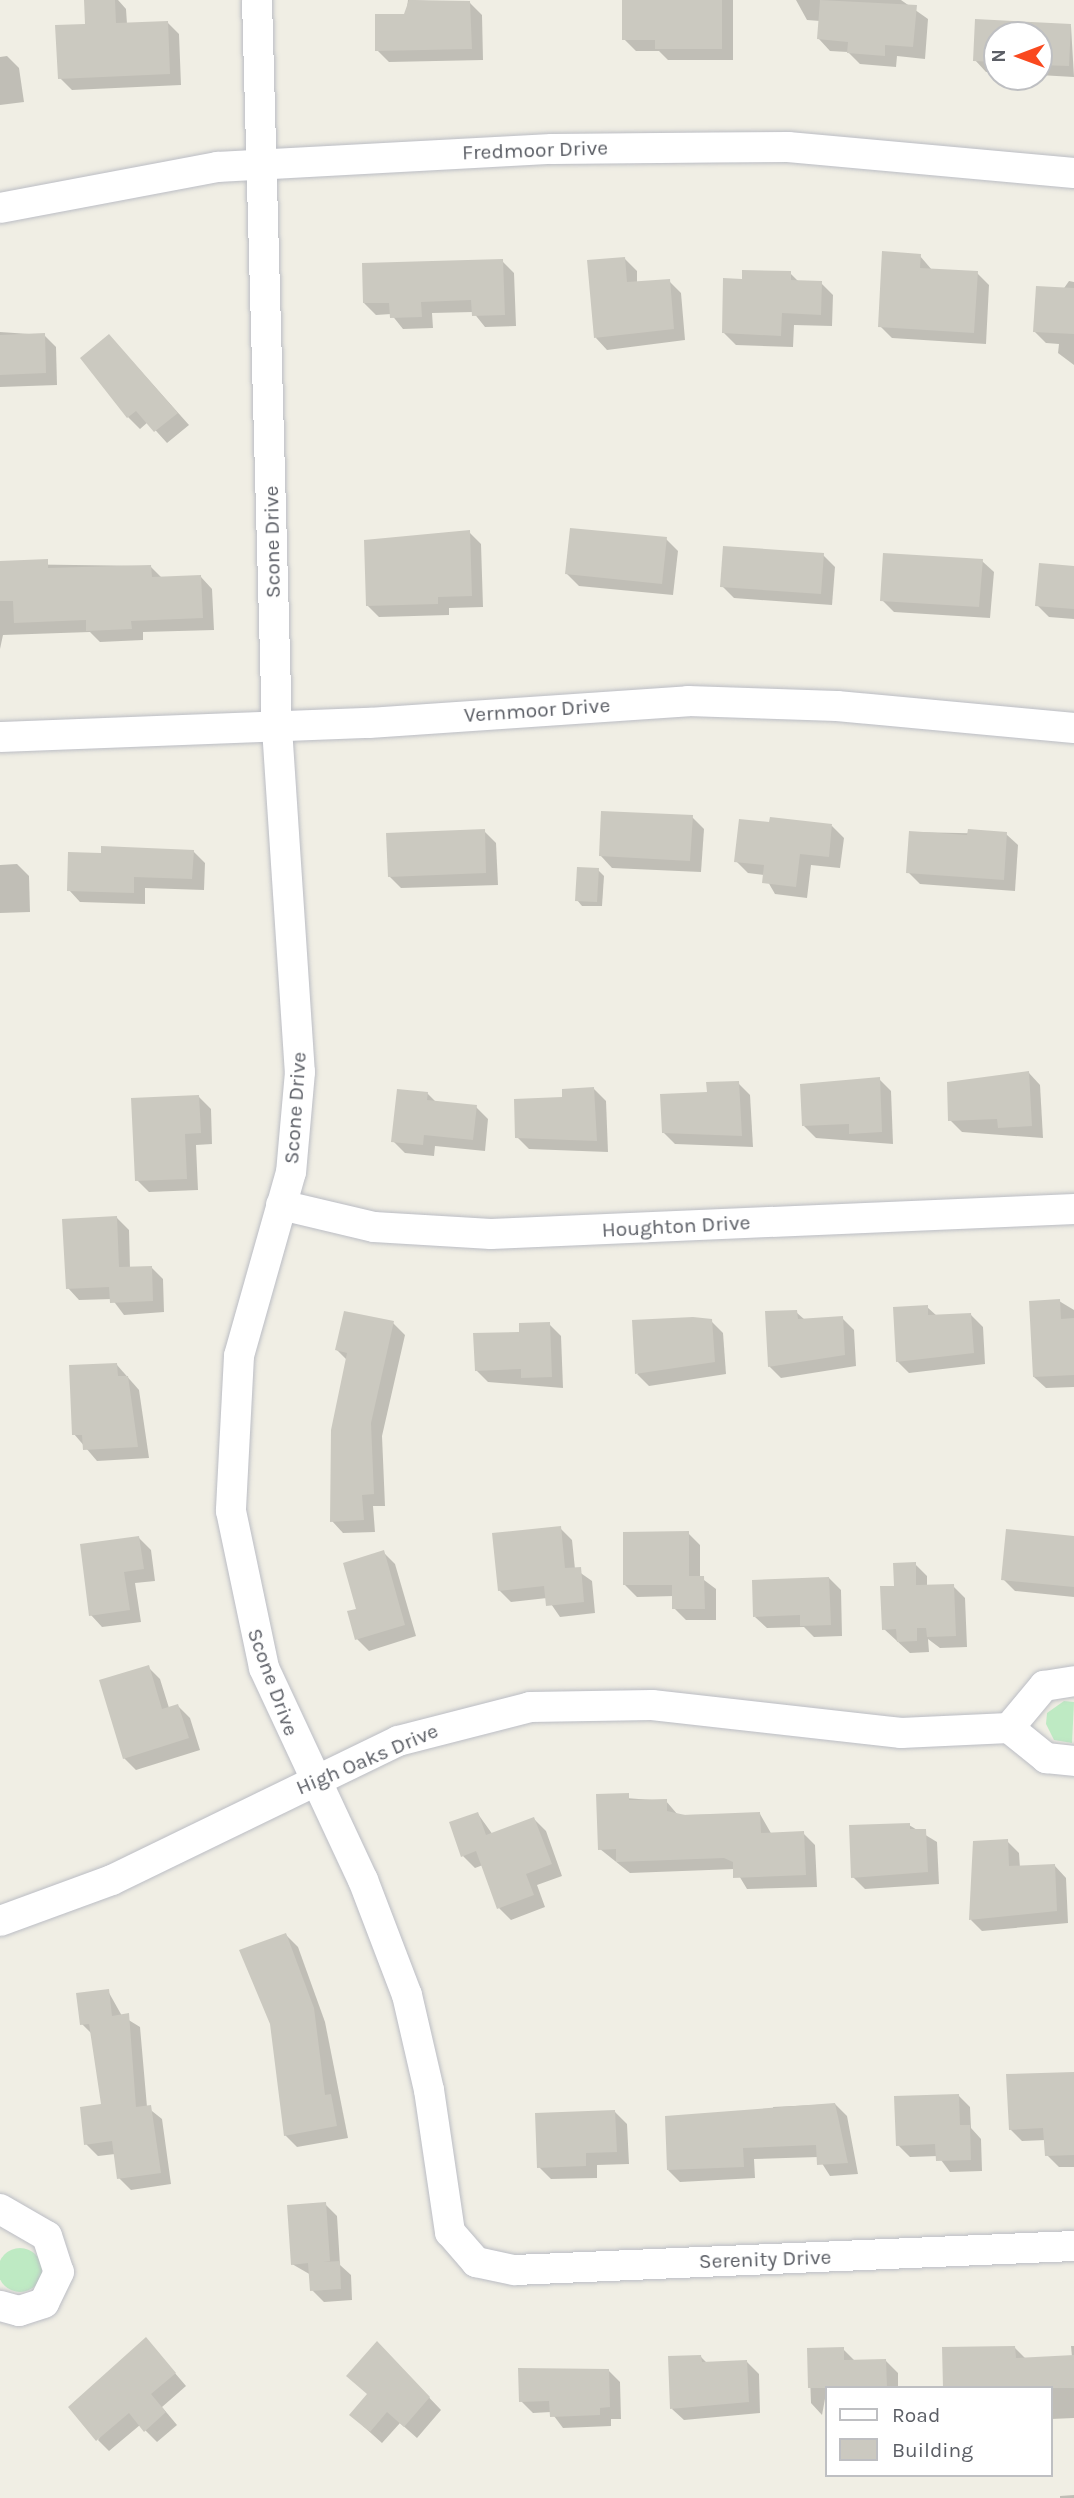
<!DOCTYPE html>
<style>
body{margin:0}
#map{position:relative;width:1074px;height:2498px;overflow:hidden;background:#f0eee4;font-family:Karla,sans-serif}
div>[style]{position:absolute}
.green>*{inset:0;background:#beeac3}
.round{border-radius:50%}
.shadow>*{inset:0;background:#0003}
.building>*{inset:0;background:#cbc9c0}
.roads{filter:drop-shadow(0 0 2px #bbbdc4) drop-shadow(0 0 2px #bbbdc4)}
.minor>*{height:30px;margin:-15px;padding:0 15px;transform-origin:15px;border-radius:15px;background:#fff}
span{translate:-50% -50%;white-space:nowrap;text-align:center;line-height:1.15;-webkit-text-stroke:5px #fff;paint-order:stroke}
.street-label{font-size:21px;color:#5c5f66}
.legend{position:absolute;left:825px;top:2386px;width:228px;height:91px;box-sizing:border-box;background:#fff;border:2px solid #bebfc2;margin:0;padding:9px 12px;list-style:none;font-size:21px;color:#5c5f66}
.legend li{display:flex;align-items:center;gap:14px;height:35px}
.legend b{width:35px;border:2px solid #bebfc2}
.north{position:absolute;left:983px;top:21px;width:70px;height:70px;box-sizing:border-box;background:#fff;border:2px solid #bebfc2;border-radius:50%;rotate:270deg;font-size:19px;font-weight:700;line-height:28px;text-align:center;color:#5c5f66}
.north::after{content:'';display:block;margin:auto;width:24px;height:32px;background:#fa491f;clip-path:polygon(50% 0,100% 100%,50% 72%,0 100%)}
</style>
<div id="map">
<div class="green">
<i style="clip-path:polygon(1064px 1701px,1074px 1702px,1072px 1743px,1054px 1740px,1046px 1724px,1047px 1713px)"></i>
<i class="round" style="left:-2px;top:2248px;width:44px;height:44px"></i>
</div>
<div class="shadow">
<i style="clip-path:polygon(85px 0,118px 0,126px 9px,127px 24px,167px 22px,179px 34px,181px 85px,72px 90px,60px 78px,87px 26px)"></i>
<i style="clip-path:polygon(408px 0,470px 3px,482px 15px,483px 60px,389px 62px,377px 50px,406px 15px)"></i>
<i style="clip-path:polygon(624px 0,733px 0,733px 60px,668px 60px,659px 51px,636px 51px,624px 39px)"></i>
<i style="clip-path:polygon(796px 0,901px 0,928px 19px,925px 59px,897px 56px,896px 67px,860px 64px,848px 52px,830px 51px,819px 39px,820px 21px,807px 20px)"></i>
<i style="clip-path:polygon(976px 21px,1071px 26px,1074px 77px,1039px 75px,1039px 35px,997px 35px,997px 73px,986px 72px,975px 60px)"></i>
<i style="clip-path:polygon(7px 56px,19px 68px,24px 102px,0 105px,0 57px)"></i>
<i style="clip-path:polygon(920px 256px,932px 270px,977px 273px,989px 285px,986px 344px,892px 338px,880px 326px)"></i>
<i style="clip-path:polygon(625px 259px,637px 271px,637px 283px,669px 281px,681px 293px,685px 340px,607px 350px,596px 338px)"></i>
<i style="clip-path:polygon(502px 261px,514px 273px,516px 326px,485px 327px,473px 312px,432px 313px,433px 328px,403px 329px,391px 314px,376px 315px,364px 303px)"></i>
<i style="clip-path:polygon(790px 273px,799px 282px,821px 283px,833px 295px,832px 326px,794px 325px,793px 347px,736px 345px,724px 333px)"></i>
<i style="clip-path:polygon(1069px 281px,1074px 282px,1074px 365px,1058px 353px,1059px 344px,1046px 343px,1034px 331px)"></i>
<i style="clip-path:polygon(0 332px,44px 335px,56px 347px,57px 385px,0 387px)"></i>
<i style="clip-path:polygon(121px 349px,189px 425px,167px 443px,148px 422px,140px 429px,128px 417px,82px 358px)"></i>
<i style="clip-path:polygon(469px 532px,481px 544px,483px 607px,449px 608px,449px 615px,379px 617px,367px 605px)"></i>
<i style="clip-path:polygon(666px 539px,678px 551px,673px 595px,579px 586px,567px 574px)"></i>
<i style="clip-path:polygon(823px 555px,835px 567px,832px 605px,734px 598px,722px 586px)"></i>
<i style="clip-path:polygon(982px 561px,994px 572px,990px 618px,894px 612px,882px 600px)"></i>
<i style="clip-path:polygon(0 564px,150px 566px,162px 578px,201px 577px,212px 589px,214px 630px,143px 632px,143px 640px,100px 642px,90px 632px,3px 635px,0 649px)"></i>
<i style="clip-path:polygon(1074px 568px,1074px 619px,1049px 617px,1037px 605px)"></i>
<i style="clip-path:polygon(692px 817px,704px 829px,701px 872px,612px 868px,601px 856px)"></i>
<i style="clip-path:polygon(832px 826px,844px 838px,840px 868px,811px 865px,807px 898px,775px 894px,764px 875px,748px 873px,736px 861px)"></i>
<i style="clip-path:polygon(484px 831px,496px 843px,498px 885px,401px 888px,389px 876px)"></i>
<i style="clip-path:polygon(911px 832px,1006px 834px,1018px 845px,1015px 891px,920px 884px,908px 872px)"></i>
<i style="clip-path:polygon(193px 851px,205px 863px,204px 890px,145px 888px,145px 904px,80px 902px,69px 890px,102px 855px)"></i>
<i style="clip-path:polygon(17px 864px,29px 876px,30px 912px,0 913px,0 865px)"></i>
<i style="clip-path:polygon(598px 870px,604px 876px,602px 906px,582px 906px,577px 900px)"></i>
<i style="clip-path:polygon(1029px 1073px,1040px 1085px,1043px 1138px,962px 1132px,950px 1120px)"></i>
<i style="clip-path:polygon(879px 1079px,891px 1091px,893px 1144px,816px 1138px,804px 1126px)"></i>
<i style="clip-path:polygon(738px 1083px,750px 1095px,753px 1147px,675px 1144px,663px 1132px,709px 1094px)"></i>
<i style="clip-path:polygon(594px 1089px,606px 1101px,608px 1152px,529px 1149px,517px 1137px,564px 1099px)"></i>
<i style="clip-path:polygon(427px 1093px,437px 1103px,476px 1107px,488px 1119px,485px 1151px,435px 1146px,434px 1156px,405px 1153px,393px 1141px)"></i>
<i style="clip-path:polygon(199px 1097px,211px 1109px,212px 1144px,196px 1145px,198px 1190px,149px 1192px,137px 1180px)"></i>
<i style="clip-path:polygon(117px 1218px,129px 1230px,130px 1268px,151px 1267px,163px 1279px,164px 1312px,124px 1315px,112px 1299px,79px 1300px,68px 1288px)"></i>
<i style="clip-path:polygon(1059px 1301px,1074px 1310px,1074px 1387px,1046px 1388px,1034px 1377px)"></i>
<i style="clip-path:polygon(927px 1307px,937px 1316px,971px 1315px,983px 1327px,985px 1364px,909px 1373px,897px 1361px)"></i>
<i style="clip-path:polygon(796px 1312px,805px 1320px,842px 1318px,854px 1330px,856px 1366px,781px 1378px,769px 1366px)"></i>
<i style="clip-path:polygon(711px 1321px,723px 1333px,726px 1374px,649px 1386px,637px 1374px)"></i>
<i style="clip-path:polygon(393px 1323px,405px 1335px,382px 1436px,385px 1506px,373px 1506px,375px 1532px,343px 1533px,332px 1521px,348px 1361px,337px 1350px)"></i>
<i style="clip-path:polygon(549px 1324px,561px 1336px,563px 1388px,488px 1382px,476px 1370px,521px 1333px)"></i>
<i style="clip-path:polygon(117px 1365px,139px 1390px,149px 1458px,97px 1461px,74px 1434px)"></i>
<i style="clip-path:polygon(560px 1528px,572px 1540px,575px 1569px,592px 1581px,595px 1613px,560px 1617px,547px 1598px,511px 1602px,499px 1590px)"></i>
<i style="clip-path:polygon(688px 1533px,700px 1545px,700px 1577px,716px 1589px,716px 1620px,686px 1620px,674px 1608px,674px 1596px,637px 1597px,625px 1585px)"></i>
<i style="clip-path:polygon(139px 1538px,151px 1550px,155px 1581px,135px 1583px,141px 1622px,102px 1627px,91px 1615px)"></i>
<i style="clip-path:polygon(1074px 1538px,1074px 1597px,1015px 1591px,1003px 1579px)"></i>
<i style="clip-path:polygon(383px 1552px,395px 1564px,416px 1636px,369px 1651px,357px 1639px,358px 1610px)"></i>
<i style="clip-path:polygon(915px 1564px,927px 1576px,927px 1587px,953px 1586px,965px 1598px,967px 1647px,940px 1648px,928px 1639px,929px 1652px,910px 1653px,884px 1629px,896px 1588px)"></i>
<i style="clip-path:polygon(829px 1578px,841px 1590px,842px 1636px,814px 1637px,804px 1627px,767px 1628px,755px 1617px)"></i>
<i style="clip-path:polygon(148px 1667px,160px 1679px,169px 1708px,178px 1706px,190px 1718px,200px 1750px,136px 1770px,124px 1758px)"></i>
<i style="clip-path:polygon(598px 1796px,666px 1801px,678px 1815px,760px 1814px,772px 1835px,803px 1833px,815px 1845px,817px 1887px,747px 1889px,735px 1869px,630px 1873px,600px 1849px)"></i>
<i style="clip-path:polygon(478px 1814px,493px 1835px,534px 1819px,546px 1831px,562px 1876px,537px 1885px,545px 1907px,511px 1920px,499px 1908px,483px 1865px,475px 1868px,463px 1856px)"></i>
<i style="clip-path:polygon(909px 1825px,937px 1842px,939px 1884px,865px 1889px,853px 1877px)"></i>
<i style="clip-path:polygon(1007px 1841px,1019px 1853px,1020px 1868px,1055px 1866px,1066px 1878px,1068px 1923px,982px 1931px,971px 1920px)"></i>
<i style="clip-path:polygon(286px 1935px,298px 1947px,325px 2022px,348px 2138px,297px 2147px,285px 2135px)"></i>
<i style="clip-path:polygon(108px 1991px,122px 2016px,140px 2027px,147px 2107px,162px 2119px,171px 2184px,131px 2190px,119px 2178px,115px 2154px,98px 2156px,86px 2144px,103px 2106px,93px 2035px,82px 2024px)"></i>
<i style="clip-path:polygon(1074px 2073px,1074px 2167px,1059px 2167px,1047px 2155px,1046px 2140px,1022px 2141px,1010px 2129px)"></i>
<i style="clip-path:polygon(958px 2095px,970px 2107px,971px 2128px,981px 2139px,982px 2171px,950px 2172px,938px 2156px,910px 2157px,898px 2145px)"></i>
<i style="clip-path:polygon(835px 2104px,847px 2116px,858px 2174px,830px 2176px,818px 2157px,754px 2159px,755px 2178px,680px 2182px,668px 2170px,774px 2114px,773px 2107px)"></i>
<i style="clip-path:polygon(615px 2112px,627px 2124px,629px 2164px,597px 2165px,597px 2178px,551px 2179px,539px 2167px)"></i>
<i style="clip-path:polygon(325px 2204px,337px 2216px,340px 2265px,351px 2275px,352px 2300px,324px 2302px,312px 2290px,311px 2275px,292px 2264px)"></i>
<i style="clip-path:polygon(377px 2343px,441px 2410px,417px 2438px,400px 2423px,382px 2443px,363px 2426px)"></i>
<i style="clip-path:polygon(1071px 2346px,1074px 2346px,1074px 2418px,1051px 2419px,1051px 2388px,945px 2388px,1015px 2348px,1026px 2359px,1072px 2357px)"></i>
<i style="clip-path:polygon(843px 2349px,856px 2362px,886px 2361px,898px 2373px,898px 2388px,827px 2388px,822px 2415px,811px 2403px,809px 2350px)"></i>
<i style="clip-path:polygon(157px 2352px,186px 2386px,162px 2407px,177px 2425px,157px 2442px,140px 2425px,109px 2451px,98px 2440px)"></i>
<i style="clip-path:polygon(701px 2357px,707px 2363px,747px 2362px,759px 2374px,760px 2413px,684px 2420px,672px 2409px)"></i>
<i style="clip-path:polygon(608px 2370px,620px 2382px,621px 2419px,611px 2419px,611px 2426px,563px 2428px,551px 2412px,533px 2413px,521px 2401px)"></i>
<i style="clip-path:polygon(1074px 2495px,1074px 2498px,1060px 2498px,1060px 2496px)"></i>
</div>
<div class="building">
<i style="clip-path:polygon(84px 0,115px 0,116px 23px,168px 21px,170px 74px,58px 79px,55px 25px,85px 24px)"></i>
<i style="clip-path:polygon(409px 0,470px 1px,472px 49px,375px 51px,375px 14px,404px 14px)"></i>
<i style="clip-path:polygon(622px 0,722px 0,722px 49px,655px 49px,655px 40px,622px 40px)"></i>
<i style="clip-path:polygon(820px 0,917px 5px,913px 47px,885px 45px,885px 56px,847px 53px,848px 42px,817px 39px)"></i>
<i style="clip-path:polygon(975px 19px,1071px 24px,1069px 66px,1039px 65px,1039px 35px,997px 35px,997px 62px,973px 61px)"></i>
<i style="clip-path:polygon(882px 251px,921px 254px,920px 268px,978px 271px,974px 333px,878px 327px)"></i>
<i style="clip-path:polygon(625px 257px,627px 282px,670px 279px,674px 329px,594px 338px,587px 260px)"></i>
<i style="clip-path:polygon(503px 259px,505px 315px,472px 316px,471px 300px,421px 302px,422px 317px,390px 318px,389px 303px,363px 303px,362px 263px)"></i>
<i style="clip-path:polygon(742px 270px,791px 271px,791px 280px,822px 281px,821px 315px,782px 313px,781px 336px,722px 333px,723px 278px,742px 279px)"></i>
<i style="clip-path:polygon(1036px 286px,1074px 288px,1074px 334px,1033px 332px)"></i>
<i style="clip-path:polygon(45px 333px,46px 373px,0 375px,0 335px)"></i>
<i style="clip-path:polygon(109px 334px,178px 413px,154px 432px,136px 411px,127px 418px,80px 358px)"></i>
<i style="clip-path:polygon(570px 528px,667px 537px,662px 584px,565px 574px)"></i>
<i style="clip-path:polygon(470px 530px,472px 596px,438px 597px,438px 604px,366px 606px,364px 540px)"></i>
<i style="clip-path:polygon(723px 546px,824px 553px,821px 594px,720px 587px)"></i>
<i style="clip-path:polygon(883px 553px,983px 559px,979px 607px,880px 601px)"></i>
<i style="clip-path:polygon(48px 559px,48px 568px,151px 565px,152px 577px,201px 575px,203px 618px,131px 621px,132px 629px,86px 631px,86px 620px,14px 623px,13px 601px,0 601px,0 561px)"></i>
<i style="clip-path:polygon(1039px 563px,1074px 566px,1074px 609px,1035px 606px)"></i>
<i style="clip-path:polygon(601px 811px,693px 815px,690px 861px,599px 856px)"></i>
<i style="clip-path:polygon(770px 817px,832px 824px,829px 857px,800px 854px,796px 887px,762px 883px,764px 865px,734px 862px,739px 819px,769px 822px)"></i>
<i style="clip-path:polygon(485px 829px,486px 873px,388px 877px,386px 833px)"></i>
<i style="clip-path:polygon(968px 829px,1007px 832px,1004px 880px,906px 873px,909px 831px,967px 835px)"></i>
<i style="clip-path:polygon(101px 846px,194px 850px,192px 879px,134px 877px,134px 893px,67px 891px,68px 852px,101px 853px)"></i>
<i style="clip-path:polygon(577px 867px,599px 868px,597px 902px,575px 901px)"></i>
<i style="clip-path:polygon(1029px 1071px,1032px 1126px,998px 1128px,997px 1119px,948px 1121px,947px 1082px)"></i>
<i style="clip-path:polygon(880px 1077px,882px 1132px,849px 1134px,849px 1124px,802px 1126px,800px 1084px)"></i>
<i style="clip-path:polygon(739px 1081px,742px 1136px,662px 1133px,660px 1094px,707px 1092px,706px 1082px)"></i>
<i style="clip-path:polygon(594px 1087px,597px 1141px,515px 1138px,514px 1099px,562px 1097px,562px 1089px)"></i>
<i style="clip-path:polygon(397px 1089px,428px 1092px,427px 1100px,477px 1105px,473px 1140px,424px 1135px,423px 1145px,391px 1142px)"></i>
<i style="clip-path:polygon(199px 1095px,201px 1133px,185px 1134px,187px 1179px,135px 1181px,131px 1098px)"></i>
<i style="clip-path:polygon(117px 1216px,119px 1267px,152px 1266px,153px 1301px,110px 1303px,109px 1287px,66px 1289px,62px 1219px)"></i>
<i style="clip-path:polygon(1060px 1299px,1061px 1319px,1074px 1318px,1074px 1375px,1033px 1377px,1029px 1301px)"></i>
<i style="clip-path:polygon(928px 1305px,928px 1315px,971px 1313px,974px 1353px,896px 1362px,893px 1307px)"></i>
<i style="clip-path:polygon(797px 1310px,798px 1319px,843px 1316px,845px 1355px,768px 1367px,765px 1311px)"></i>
<i style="clip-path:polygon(344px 1311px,394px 1321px,371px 1423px,374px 1494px,362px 1495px,364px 1520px,330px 1522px,331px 1430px,347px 1353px,335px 1350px)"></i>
<i style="clip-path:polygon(693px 1317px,712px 1319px,715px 1362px,635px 1374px,632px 1320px)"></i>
<i style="clip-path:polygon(550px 1322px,552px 1377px,521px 1378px,521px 1369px,475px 1371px,473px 1333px,519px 1332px,519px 1323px)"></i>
<i style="clip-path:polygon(117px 1363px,118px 1376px,128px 1376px,138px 1447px,83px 1450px,82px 1435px,72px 1435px,69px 1365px)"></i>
<i style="clip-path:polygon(561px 1526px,565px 1568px,581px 1567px,584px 1602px,546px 1606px,544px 1586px,498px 1591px,492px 1533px)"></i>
<i style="clip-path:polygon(1006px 1529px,1074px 1536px,1074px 1587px,1001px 1580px)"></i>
<i style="clip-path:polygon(689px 1531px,689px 1576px,704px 1576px,705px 1609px,672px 1609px,672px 1585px,623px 1585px,623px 1532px)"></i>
<i style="clip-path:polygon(139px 1536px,144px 1569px,124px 1572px,130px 1610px,89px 1616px,80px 1544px)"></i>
<i style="clip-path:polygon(384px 1550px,405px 1625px,355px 1640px,347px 1611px,356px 1609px,343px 1563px)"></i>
<i style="clip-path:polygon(916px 1562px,916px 1585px,954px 1584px,956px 1636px,927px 1637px,926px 1628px,917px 1628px,917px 1641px,897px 1642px,896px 1629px,882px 1630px,880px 1586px,894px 1586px,893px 1563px)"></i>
<i style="clip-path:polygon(829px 1577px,831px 1625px,800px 1626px,800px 1615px,753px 1617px,752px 1580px)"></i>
<i style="clip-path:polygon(149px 1665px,162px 1709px,178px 1704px,189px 1738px,123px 1759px,99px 1680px)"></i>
<i style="clip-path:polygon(629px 1793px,629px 1800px,667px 1799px,667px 1811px,685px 1815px,760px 1812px,761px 1833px,804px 1831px,806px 1875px,733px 1878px,733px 1862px,724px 1858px,616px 1862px,616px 1849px,598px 1850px,596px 1794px)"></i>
<i style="clip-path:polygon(478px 1812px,486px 1835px,534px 1817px,552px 1864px,526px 1874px,534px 1895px,497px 1909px,476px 1851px,461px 1857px,449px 1822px)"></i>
<i style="clip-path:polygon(910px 1823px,910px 1829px,926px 1829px,928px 1872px,851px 1878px,849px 1825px)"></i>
<i style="clip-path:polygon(1008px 1839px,1009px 1866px,1055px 1864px,1057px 1911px,969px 1920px,973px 1841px)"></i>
<i style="clip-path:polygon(286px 1933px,314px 2008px,325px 2095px,331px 2094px,337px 2126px,284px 2136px,270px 2024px,239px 1950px)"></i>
<i style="clip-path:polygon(109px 1989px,112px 2016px,129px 2013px,136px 2107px,151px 2105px,161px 2173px,117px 2179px,112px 2141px,84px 2145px,80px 2107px,101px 2104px,89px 2024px,80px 2025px,76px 1993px)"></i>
<i style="clip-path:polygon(1074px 2072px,1074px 2155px,1045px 2156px,1043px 2128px,1009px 2130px,1006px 2074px)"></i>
<i style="clip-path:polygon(959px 2094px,960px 2125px,970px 2125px,971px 2160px,936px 2161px,935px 2144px,896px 2146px,894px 2096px)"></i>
<i style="clip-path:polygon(835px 2103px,848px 2163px,817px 2165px,816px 2145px,743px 2148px,744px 2167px,667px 2170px,665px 2116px)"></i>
<i style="clip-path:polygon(615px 2110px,617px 2152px,586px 2153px,586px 2166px,537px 2168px,535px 2113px)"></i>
<i style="clip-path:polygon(326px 2202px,330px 2261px,323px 2262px,340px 2261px,341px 2289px,310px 2291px,308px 2263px,291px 2265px,287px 2205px)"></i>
<i style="clip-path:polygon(146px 2337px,176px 2373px,151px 2394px,166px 2412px,144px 2432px,129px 2413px,96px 2441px,68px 2407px)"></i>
<i style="clip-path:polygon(377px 2341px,430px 2397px,404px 2427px,387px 2412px,370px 2432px,349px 2415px,367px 2394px,346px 2376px)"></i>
<i style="clip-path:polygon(1015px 2346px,1016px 2358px,1074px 2355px,1074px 2388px,943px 2388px,942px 2347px)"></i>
<i style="clip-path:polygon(844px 2347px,844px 2360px,886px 2359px,887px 2388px,808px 2388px,807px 2348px)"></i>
<i style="clip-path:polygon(701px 2355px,702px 2362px,747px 2360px,749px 2402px,670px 2409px,668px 2356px)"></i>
<i style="clip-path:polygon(518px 2368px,609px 2369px,610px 2407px,600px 2408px,600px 2415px,550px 2417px,549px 2401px,519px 2402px)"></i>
</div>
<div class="roads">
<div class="minor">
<i style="left:257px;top:0;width:728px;rotate:88.43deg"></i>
<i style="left:277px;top:728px;width:345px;rotate:86.2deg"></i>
<i style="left:300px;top:1072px;width:100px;rotate:95.1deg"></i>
<i style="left:291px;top:1172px;width:191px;rotate:105.8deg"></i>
<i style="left:239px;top:1356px;width:155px;rotate:93deg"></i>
<i style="left:231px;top:1511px;width:160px;rotate:78.1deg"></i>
<i style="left:264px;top:1668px;width:234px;rotate:65deg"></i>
<i style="left:363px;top:1880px;width:123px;rotate:69.1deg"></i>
<i style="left:407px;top:1995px;width:98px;rotate:77deg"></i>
<i style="left:429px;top:2090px;width:144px;rotate:81.6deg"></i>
<i style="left:450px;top:2232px;width:40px;rotate:49deg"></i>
<i style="left:476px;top:2262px;width:40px;rotate:12deg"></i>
<i style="left:515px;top:2270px;width:560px;rotate:-2.46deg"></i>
<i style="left:0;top:208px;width:221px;rotate:-10.7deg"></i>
<i style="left:217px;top:167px;width:335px;rotate:-3.1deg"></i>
<i style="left:552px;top:149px;width:236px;rotate:-0.5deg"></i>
<i style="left:788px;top:147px;width:287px;rotate:5.2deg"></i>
<i style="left:0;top:737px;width:369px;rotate:-2.2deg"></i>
<i style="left:369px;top:723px;width:320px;rotate:-3.9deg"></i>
<i style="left:688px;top:701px;width:149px;rotate:1.9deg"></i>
<i style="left:837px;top:706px;width:238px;rotate:5.3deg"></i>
<i style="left:281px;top:1205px;width:96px;rotate:13.3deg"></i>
<i style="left:374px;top:1227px;width:117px;rotate:3.4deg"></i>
<i style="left:491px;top:1234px;width:584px;rotate:-2.46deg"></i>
<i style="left:1009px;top:1728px;width:55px;rotate:-50.2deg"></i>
<i style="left:1044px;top:1686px;width:30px;rotate:-9deg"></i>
<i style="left:0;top:1921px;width:119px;rotate:-20.1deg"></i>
<i style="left:112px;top:1880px;width:318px;rotate:-25.9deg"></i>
<i style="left:398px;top:1741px;width:136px;rotate:-14.4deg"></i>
<i style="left:530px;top:1707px;width:122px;rotate:-0.9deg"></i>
<i style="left:652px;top:1705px;width:251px;rotate:6.4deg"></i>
<i style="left:901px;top:1733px;width:108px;rotate:-2.7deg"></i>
<i style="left:1009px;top:1728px;width:48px;rotate:39deg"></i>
<i style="left:1046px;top:1758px;width:28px;rotate:6deg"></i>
<i style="left:0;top:2209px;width:54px;rotate:29.9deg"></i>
<i style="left:47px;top:2236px;width:38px;rotate:72deg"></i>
<i style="left:59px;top:2272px;width:34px;rotate:116deg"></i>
<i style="left:44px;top:2303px;width:26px;rotate:162deg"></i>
<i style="left:19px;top:2311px;width:20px;rotate:-165deg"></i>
</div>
</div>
<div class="street-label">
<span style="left:535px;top:150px;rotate:-2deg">Fredmoor Drive</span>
<span style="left:272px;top:542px;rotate:-91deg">Scone Drive</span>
<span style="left:537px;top:710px;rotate:-4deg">Vernmoor Drive</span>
<span style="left:295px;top:1108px;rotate:-86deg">Scone Drive</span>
<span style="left:676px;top:1226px;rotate:-3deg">Houghton Drive</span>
<span style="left:273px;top:1682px;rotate:70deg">Scone Drive</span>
<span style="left:367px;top:1759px;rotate:-23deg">High Oaks Drive</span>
<span style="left:765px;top:2259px;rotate:-2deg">Serenity Drive</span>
</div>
<ul class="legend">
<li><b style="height:9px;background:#fff"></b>Road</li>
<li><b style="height:19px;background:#cbc9c0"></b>Building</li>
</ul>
<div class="north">N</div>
</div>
